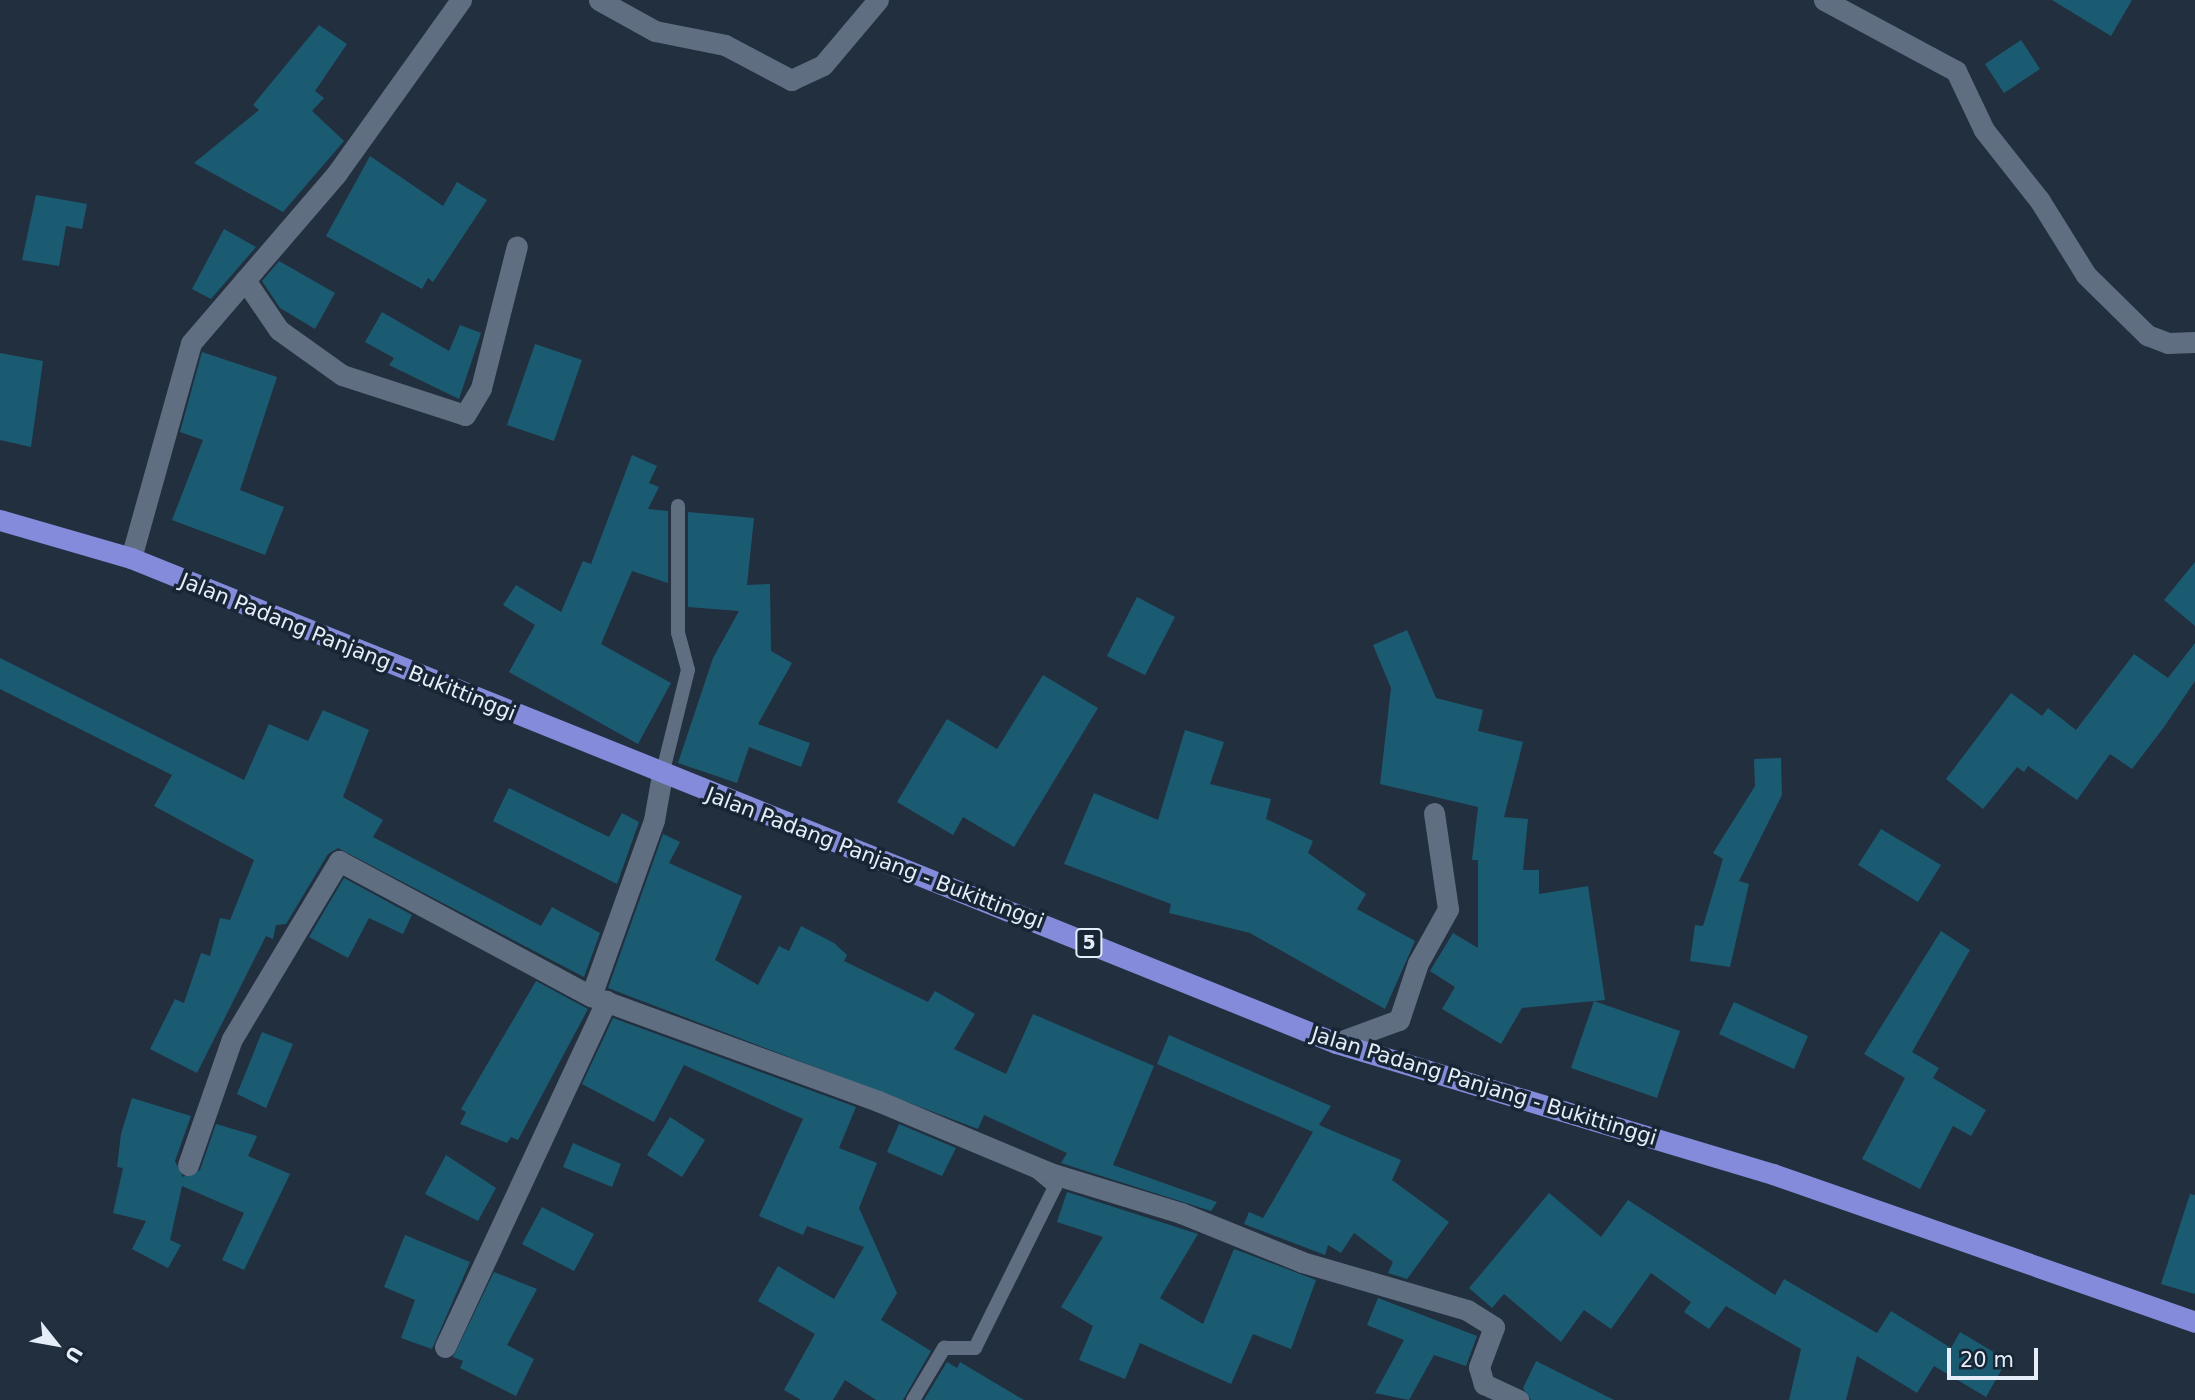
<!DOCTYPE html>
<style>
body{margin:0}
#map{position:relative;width:2195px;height:1400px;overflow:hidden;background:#222f3f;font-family:"DejaVu Sans",sans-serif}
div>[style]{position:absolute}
.building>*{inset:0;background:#1b5b71}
.service>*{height:14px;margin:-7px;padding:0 7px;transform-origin:7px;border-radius:7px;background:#5f6e80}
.minor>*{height:21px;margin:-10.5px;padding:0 10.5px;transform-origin:10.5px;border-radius:10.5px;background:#5f6e80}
.trunk>*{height:21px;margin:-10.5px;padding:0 10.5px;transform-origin:10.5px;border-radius:10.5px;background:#838bda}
span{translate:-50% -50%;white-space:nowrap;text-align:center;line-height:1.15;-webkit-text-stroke:7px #182534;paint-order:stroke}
.shield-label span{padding:2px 5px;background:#182534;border:2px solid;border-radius:5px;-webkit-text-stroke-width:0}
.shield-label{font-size:19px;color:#e5eef8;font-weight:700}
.street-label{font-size:21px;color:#e5eef8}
.north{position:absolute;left:21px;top:1309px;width:70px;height:70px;-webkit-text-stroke:5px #182534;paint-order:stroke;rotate:121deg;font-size:19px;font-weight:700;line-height:28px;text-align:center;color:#e5eef8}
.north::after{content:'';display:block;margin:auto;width:24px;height:32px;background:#e5eef8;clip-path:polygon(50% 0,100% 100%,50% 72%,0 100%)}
.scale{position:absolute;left:1947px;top:1348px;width:91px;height:32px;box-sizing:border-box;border:4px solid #e5eef8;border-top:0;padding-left:9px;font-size:21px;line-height:24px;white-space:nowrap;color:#e5eef8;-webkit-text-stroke:5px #182534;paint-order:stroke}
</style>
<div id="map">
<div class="building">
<i style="clip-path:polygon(2052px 0,2132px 0,2111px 36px)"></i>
<i style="clip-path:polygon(319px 25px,347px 44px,315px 91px,324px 98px,312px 111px,344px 141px,283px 212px,194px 163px,259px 110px,253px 105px)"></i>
<i style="clip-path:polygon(2021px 40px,2040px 69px,2004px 93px,1985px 64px)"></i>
<i style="clip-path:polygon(370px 156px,443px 206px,457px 182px,487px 200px,433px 282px,428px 278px,422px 289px,326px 236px)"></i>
<i style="clip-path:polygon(36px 195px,87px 204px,82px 229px,66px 226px,59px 266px,22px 260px)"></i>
<i style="clip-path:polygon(224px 229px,256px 247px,211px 299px,192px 289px)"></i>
<i style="clip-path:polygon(279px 261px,335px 293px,315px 329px,280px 308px,262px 281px)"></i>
<i style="clip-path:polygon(382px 312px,449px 351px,460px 325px,481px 333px,459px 399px,389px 365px,394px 358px,365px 342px)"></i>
<i style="clip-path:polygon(535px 344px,582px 360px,554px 441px,507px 425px)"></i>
<i style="clip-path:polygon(202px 352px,277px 377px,240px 490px,284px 507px,265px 555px,172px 520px,203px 440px,180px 432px)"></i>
<i style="clip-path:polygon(0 353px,43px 361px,31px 447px,0 440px)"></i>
<i style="clip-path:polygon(632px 455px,657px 466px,649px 483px,659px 487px,648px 509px,668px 511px,668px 583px,632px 571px,601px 644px,671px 683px,638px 744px,509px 672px,535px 625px,503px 605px,516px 585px,561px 612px,583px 561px,591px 564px)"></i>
<i style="clip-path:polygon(688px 512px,754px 518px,747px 585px,770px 584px,771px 651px,792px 663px,758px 724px,810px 743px,801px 767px,749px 747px,737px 783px,678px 763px,713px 658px,739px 611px,688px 607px)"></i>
<i style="clip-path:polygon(2195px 562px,2195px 626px,2164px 600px)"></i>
<i style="clip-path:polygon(1137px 597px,1175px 617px,1145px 675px,1107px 656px)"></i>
<i style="clip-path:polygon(1407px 630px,1436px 698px,1483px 710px,1478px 731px,1523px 742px,1504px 817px,1528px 819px,1523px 870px,1539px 870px,1539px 894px,1588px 886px,1605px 1000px,1522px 1008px,1501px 1044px,1442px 1009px,1455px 987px,1430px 971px,1453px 933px,1478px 948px,1478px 860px,1472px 860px,1478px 807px,1380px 784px,1391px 688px,1373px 645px)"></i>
<i style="clip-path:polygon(2195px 643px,2195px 681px,2164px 727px,2132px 769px,2110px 754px,2077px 800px,2028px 766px,2024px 772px,2017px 767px,1983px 809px,1946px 779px,2011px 693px,2042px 716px,2048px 708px,2076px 730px,2134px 654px,2168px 678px)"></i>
<i style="clip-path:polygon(0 658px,244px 780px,269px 724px,308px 741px,323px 710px,369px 730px,343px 797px,383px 820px,373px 837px,541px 926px,552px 907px,600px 933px,584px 977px,338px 848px,328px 854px,286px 924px,276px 925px,273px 939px,266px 936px,197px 1073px,150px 1049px,175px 999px,184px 1003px,201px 953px,210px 956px,220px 918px,230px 920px,254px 860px,154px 806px,172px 775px,0 689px)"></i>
<i style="clip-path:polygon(1043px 675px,1098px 708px,1014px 847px,963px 817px,953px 835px,897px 802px,947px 719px,997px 749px)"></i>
<i style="clip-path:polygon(1185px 730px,1224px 742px,1210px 784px,1271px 799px,1266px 819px,1313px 841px,1308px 853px,1366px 894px,1357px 909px,1415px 941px,1385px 1009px,1250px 933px,1169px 913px,1171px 904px,1064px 864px,1094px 793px,1158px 820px)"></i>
<i style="clip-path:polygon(1781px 758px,1782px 795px,1739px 881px,1749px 884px,1730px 967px,1690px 961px,1695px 925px,1703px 926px,1723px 859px,1713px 853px,1755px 786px,1754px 759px)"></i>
<i style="clip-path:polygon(509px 788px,609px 837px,622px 813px,639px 822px,617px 884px,493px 821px)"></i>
<i style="clip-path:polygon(1881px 829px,1941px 865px,1918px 902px,1858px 865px)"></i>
<i style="clip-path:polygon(663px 834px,680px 842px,669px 863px,742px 896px,715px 960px,758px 985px,779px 946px,789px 951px,801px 926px,834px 943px,847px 955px,844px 961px,928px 1002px,935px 991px,975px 1014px,954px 1049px,1006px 1074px,1033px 1014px,1154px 1066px,1113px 1165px,1217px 1202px,1211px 1211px,1061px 1163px,1067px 1153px,984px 1115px,978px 1129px,608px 988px)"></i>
<i style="clip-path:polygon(344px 878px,412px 915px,403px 934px,369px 918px,348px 958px,309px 937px)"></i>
<i style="clip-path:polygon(1941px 931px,1970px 950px,1912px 1052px,1939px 1068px,1933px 1078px,1986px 1110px,1971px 1136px,1953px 1126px,1920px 1189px,1862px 1159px,1905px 1078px,1864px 1054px)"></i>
<i style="clip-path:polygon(536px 981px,588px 1009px,518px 1140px,511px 1137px,507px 1143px,460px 1124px,466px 1112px,461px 1109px)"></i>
<i style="clip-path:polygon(1594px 1001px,1680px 1031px,1657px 1098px,1571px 1068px)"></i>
<i style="clip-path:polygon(1734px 1002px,1808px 1036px,1794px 1069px,1719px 1034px)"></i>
<i style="clip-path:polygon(613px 1018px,856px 1107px,839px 1148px,877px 1163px,859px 1208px,897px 1293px,881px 1320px,931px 1351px,903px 1400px,876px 1400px,845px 1380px,833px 1400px,801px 1400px,784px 1390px,815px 1334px,758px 1301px,778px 1266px,834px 1299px,864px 1247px,807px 1226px,803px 1235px,759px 1216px,803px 1119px,684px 1065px,654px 1122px,582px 1084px)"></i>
<i style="clip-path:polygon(262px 1032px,293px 1044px,266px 1108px,237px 1094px)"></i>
<i style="clip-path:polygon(1169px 1035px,1331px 1106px,1319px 1125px,1401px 1160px,1392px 1180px,1449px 1222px,1407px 1279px,1388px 1273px,1393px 1262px,1354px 1233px,1341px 1253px,1328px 1245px,1325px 1255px,1244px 1224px,1249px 1212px,1263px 1218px,1313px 1132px,1157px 1064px)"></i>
<i style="clip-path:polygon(132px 1098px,191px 1116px,175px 1161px,183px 1177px,200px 1170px,216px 1124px,257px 1136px,248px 1156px,290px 1174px,244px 1270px,222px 1260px,244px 1213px,182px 1186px,170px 1240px,181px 1245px,168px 1268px,132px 1249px,146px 1221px,113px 1213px,123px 1168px,117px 1167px,121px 1134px)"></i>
<i style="clip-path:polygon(670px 1117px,705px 1140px,682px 1177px,647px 1155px)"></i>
<i style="clip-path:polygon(899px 1124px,956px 1148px,942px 1176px,887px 1152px)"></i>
<i style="clip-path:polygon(573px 1143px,621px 1164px,612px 1187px,563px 1167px)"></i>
<i style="clip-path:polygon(446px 1155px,496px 1188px,478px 1221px,425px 1194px)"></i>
<i style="clip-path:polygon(1067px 1192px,1198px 1234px,1160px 1298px,1203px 1324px,1234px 1249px,1316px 1280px,1291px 1349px,1253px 1334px,1231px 1384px,1140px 1343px,1125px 1379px,1079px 1360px,1093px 1326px,1061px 1307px,1103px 1237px,1057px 1222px)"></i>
<i style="clip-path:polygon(1549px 1193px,1601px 1237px,1628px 1200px,1775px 1295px,1784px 1279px,1877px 1333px,1891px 1311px,1951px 1348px,1960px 1332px,2007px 1360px,1986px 1397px,1934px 1366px,1917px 1393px,1857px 1356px,1846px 1400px,1789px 1400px,1801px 1349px,1726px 1306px,1709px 1329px,1684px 1312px,1691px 1302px,1651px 1273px,1611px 1329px,1584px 1310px,1561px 1342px,1504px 1294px,1492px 1308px,1469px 1288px)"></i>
<i style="clip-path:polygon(2190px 1194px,2195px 1195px,2195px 1294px,2161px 1284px)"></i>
<i style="clip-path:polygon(542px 1207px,594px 1234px,574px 1271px,522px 1244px)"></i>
<i style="clip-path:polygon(405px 1235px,470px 1262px,432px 1349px,401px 1338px,415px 1300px,384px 1287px)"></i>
<i style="clip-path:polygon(494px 1272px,537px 1289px,507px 1345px,534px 1359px,516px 1396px,460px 1368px,463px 1361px,453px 1357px)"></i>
<i style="clip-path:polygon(1378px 1298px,1477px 1336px,1466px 1366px,1434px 1355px,1409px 1400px,1375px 1393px,1404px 1340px,1367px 1325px)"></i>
<i style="clip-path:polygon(1536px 1361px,1614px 1400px,1531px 1400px,1523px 1388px)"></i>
<i style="clip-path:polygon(947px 1362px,957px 1368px,960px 1362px,1024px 1400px,924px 1400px)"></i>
</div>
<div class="service">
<i style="left:662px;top:775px;width:108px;rotate:-76.1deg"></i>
<i style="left:688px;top:670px;width:39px;rotate:-105deg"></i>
<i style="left:678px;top:632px;width:126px;rotate:-90deg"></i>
<i style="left:913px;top:1400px;width:61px;rotate:-59.2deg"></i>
<i style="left:944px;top:1348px;width:31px"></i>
<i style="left:975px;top:1348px;width:180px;rotate:-63.6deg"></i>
<i style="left:1055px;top:1187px;width:23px;rotate:-140deg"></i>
</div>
<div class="minor">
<i style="left:599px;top:0;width:64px;rotate:29deg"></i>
<i style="left:655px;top:31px;width:71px;rotate:11.3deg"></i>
<i style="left:725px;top:45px;width:75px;rotate:27.9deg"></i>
<i style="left:791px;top:80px;width:35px;rotate:-25deg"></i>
<i style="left:823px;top:65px;width:85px;rotate:-49.8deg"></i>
<i style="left:1824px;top:0;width:150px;rotate:28.3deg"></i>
<i style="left:1956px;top:71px;width:65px;rotate:64.6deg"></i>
<i style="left:1984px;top:130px;width:90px;rotate:51.7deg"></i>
<i style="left:2040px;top:201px;width:87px;rotate:58.1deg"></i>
<i style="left:2086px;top:275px;width:86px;rotate:44.5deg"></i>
<i style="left:2147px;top:335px;width:22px;rotate:21deg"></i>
<i style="left:2168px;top:343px;width:27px;rotate:-2deg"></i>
<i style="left:245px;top:280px;width:60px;rotate:55.8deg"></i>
<i style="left:279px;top:330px;width:77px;rotate:35.5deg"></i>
<i style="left:342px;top:375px;width:129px;rotate:18deg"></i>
<i style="left:465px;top:415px;width:31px;rotate:-59deg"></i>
<i style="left:481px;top:388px;width:146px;rotate:-75.8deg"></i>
<i style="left:131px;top:558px;width:223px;rotate:-74.4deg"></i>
<i style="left:191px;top:343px;width:224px;rotate:-49.3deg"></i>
<i style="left:337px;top:173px;width:213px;rotate:-54.4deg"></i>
<i style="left:591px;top:996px;width:187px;rotate:-70.3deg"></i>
<i style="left:654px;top:820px;width:46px;rotate:-79.9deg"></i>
<i style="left:1336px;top:1043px;width:67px;rotate:-20.1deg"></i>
<i style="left:1399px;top:1020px;width:60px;rotate:-71.6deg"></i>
<i style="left:1418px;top:963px;width:62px;rotate:-60.9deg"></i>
<i style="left:1448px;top:909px;width:97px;rotate:-98.3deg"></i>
<i style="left:188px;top:1165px;width:133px;rotate:-70.8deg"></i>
<i style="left:232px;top:1039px;width:208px;rotate:-59deg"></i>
<i style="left:339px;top:861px;width:286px;rotate:28.2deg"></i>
<i style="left:591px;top:996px;width:306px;rotate:20.1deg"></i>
<i style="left:878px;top:1101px;width:186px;rotate:22.7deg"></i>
<i style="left:1050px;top:1173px;width:137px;rotate:17deg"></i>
<i style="left:1181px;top:1213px;width:131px;rotate:22deg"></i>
<i style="left:1302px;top:1262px;width:172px;rotate:16.2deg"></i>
<i style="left:1467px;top:1310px;width:32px;rotate:32deg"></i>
<i style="left:1494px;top:1327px;width:43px;rotate:110.6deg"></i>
<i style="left:1479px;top:1367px;width:18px;rotate:74deg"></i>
<i style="left:1484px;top:1384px;width:38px;rotate:25deg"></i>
<i style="left:445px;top:1347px;width:382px;rotate:-65deg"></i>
</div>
<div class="trunk">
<i style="left:0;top:520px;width:136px;rotate:16.2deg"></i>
<i style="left:131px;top:558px;width:1299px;rotate:21.92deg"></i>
<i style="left:1336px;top:1043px;width:456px;rotate:16.7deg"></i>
<i style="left:1773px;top:1174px;width:447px;rotate:19.3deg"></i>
</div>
<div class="shield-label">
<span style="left:1089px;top:943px">5</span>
</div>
<div class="street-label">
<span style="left:348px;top:647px;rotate:22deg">Jalan Padang Panjang - Bukittinggi</span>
<span style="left:875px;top:858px;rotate:21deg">Jalan Padang Panjang - Bukittinggi</span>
<span style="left:1484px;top:1086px;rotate:17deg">Jalan Padang Panjang - Bukittinggi</span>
</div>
<div class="north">U</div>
<div class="scale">20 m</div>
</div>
